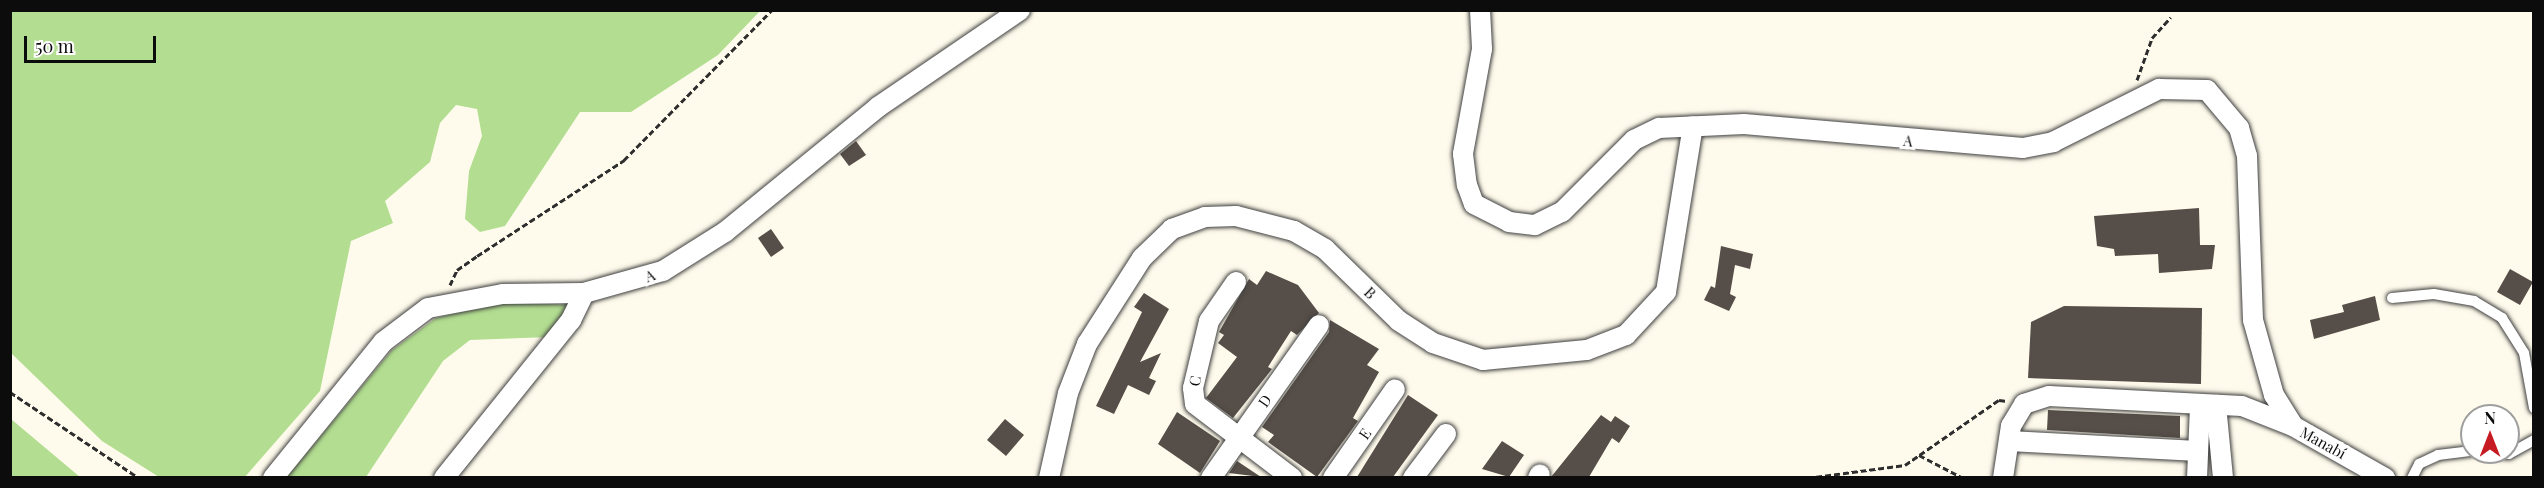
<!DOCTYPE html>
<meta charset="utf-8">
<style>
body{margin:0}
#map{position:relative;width:2544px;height:488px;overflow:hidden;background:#fffbec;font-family:"Playfair Display",serif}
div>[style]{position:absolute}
.forest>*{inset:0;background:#b3de91}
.building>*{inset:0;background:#564e48}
.path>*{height:3px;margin-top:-1.5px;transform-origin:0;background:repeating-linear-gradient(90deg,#2e2e2e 0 6px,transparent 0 9px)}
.roads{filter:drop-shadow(0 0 2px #3f3f3f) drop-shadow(0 0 2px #3f3f3f)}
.service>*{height:10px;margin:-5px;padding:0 5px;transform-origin:5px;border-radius:5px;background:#fff}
.minor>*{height:20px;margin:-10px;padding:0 10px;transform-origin:10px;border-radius:10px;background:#fff}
span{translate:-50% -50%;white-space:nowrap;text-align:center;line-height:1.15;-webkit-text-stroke:6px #fff;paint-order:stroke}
.street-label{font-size:15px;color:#0c0c0c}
.frame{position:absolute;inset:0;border:12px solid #0c0c0c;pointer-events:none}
.north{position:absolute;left:2460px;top:404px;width:60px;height:60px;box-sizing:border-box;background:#fff;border:2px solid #9e9e9e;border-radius:50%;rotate:0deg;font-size:16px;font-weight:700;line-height:24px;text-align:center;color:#0c0c0c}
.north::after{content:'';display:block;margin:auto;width:21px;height:27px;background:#c61b22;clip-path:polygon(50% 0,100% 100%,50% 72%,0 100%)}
.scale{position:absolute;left:24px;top:36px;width:132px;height:27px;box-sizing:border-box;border:3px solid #0c0c0c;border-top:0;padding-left:8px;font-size:18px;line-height:21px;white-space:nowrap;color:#0c0c0c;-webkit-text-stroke:4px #fff;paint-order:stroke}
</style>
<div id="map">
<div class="forest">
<i style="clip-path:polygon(10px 11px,11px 10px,760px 11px,718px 55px,631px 112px,580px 112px,505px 226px,480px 232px,465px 219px,469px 171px,482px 136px,477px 109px,456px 105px,440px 123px,430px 162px,385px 201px,393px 223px,351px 241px,320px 391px,244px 478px,159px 477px,102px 441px,11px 353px)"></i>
<i style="clip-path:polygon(502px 302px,570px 305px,551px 337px,470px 340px,443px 361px,366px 477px,286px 478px,392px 350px,436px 318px)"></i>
<i style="clip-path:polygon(10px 419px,11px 419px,80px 477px,11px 477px)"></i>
</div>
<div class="building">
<i style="clip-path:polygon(856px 141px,866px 155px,849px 166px,840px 154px)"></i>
<i style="clip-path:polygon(2199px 208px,2200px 245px,2215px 245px,2212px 269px,2159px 273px,2158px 254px,2115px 256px,2114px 249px,2097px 246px,2094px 216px)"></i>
<i style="clip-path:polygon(771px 229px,784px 248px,771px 257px,758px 238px)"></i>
<i style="clip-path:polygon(1721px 246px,1753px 254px,1750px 269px,1735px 265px,1730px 294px,1736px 297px,1729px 311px,1704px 300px,1711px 286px,1715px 288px)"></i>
<i style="clip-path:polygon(2510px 269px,2533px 282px,2520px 305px,2497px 292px)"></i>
<i style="clip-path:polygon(1266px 271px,1298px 285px,1319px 313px,1297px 335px,1291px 331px,1268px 367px,1272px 369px,1233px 418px,1206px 398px,1237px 357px,1218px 343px,1224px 335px,1219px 332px,1249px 279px,1257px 285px)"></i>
<i style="clip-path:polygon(1144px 293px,1169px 309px,1140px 362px,1161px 353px,1149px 378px,1156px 381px,1149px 395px,1128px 385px,1114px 414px,1096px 406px,1142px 312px,1134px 307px)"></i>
<i style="clip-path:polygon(2375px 296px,2380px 320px,2314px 339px,2310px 320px,2344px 312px,2342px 305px)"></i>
<i style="clip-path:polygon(2064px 306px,2202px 308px,2201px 384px,2028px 378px,2031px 322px)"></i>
<i style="clip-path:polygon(1330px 320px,1379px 349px,1367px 365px,1379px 372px,1353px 418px,1358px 421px,1317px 477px,1268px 442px,1274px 435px,1262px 427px,1329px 332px)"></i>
<i style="clip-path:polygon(1408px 395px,1438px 415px,1393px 477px,1357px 477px)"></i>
<i style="clip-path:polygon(2048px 410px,2180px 416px,2180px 438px,2047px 430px)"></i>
<i style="clip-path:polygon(1177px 412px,1220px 441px,1200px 473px,1158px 444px)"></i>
<i style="clip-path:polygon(1601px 415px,1611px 422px,1615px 416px,1630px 426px,1619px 443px,1612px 438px,1589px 477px,1551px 477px)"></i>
<i style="clip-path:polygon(1005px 419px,1024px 435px,1006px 456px,987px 440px)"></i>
<i style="clip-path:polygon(1502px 441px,1524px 455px,1509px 477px,1482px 469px)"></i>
<i style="clip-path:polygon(1237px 461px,1261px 477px,1229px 473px)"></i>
</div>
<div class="path">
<i style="left:2137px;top:80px;width:45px;rotate:-70.3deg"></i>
<i style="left:2152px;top:38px;width:28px;rotate:-48deg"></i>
<i style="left:450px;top:285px;width:17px;rotate:-65deg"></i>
<i style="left:457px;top:270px;width:24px;rotate:-35deg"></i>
<i style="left:477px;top:256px;width:176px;rotate:-33.1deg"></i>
<i style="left:624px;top:160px;width:211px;rotate:-45.4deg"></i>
<i style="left:10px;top:392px;width:155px;rotate:33.7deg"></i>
<i style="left:1919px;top:455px;width:50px;rotate:27.6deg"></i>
<i style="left:1807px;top:478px;width:99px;rotate:-7.6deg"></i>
<i style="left:1905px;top:465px;width:114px;rotate:-34.7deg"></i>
<i style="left:1999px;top:400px;width:8px;rotate:7deg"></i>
</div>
<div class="roads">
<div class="service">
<i style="left:2392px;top:298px;width:42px;rotate:-5.4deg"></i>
<i style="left:2434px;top:294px;width:41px;rotate:9.9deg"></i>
<i style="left:2474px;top:301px;width:33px;rotate:31deg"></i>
<i style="left:2502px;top:318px;width:41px;rotate:57.8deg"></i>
<i style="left:2524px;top:353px;width:56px;rotate:79.7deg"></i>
<i style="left:2482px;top:452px;width:27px;rotate:4deg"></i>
<i style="left:2509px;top:454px;width:29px;rotate:-29deg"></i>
<i style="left:2412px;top:478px;width:16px;rotate:-63deg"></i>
<i style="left:2419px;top:464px;width:21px;rotate:-25deg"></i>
<i style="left:2438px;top:455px;width:34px;rotate:-7deg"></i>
</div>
<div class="minor">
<i style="left:1480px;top:10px;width:39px;rotate:87deg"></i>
<i style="left:1482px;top:49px;width:107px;rotate:100.3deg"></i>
<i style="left:1463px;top:154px;width:31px;rotate:83deg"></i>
<i style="left:1467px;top:185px;width:20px;rotate:70deg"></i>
<i style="left:1474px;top:204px;width:39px;rotate:27deg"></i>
<i style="left:1509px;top:222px;width:26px;rotate:7deg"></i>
<i style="left:1535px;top:225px;width:30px;rotate:-26deg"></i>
<i style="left:1562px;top:212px;width:102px;rotate:-45deg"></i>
<i style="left:1634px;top:140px;width:28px;rotate:-26deg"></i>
<i style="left:1659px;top:128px;width:85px;rotate:-2.7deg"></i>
<i style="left:1744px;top:124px;width:280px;rotate:4.9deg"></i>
<i style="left:2023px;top:148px;width:31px;rotate:-11deg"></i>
<i style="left:2053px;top:142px;width:119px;rotate:-26.6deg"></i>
<i style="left:2159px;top:89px;width:48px;rotate:1.2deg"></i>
<i style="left:2207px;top:90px;width:50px;rotate:49.9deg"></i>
<i style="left:2239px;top:128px;width:29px;rotate:74deg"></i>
<i style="left:2247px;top:156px;width:164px;rotate:87.9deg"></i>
<i style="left:2253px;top:320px;width:78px;rotate:74.4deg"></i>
<i style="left:2274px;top:395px;width:36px;rotate:58deg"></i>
<i style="left:1236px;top:282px;width:47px;rotate:124.7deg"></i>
<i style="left:1209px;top:321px;width:69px;rotate:103.4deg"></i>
<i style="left:1193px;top:388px;width:16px;rotate:83deg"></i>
<i style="left:1195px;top:404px;width:122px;rotate:37.3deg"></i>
<i style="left:2216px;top:405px;width:73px;rotate:84.5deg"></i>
<i style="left:2009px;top:441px;width:189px;rotate:3deg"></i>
<i style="left:273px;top:478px;width:175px;rotate:-51deg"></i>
<i style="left:383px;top:342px;width:56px;rotate:-37.1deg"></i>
<i style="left:428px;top:308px;width:76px;rotate:-10.6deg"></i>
<i style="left:503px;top:294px;width:81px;rotate:-0.7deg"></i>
<i style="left:584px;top:293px;width:82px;rotate:-15.6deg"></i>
<i style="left:663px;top:271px;width:73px;rotate:-32.2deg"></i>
<i style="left:725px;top:232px;width:198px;rotate:-39.2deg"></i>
<i style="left:878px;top:107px;width:172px;rotate:-34.3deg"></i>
<i style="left:444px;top:478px;width:203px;rotate:-51.2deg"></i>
<i style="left:571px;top:320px;width:30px;rotate:-64deg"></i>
<i style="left:1049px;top:478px;width:87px;rotate:-77.4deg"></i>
<i style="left:1068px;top:393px;width:53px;rotate:-68.8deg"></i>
<i style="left:1087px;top:344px;width:102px;rotate:-57.4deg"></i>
<i style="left:1142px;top:258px;width:42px;rotate:-44deg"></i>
<i style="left:1172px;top:229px;width:35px;rotate:-20deg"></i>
<i style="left:1205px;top:217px;width:31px;rotate:-2deg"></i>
<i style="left:1236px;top:216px;width:60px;rotate:14.5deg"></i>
<i style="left:1294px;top:231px;width:36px;rotate:30deg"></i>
<i style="left:1325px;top:249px;width:103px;rotate:44.2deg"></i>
<i style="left:1399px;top:321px;width:40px;rotate:32.9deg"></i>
<i style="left:1433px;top:343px;width:53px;rotate:18.8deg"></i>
<i style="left:1483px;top:360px;width:104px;rotate:-5.5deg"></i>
<i style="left:1587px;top:350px;width:42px;rotate:-21deg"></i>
<i style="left:1626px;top:335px;width:59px;rotate:-47.1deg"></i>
<i style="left:1666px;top:292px;width:168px;rotate:-80.8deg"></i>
<i style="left:1211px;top:478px;width:187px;rotate:-54.8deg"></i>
<i style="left:1333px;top:478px;width:108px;rotate:-55.1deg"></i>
<i style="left:1413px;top:478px;width:55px;rotate:-53.1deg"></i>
<i style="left:1538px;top:478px;width:4px;rotate:-63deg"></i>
<i style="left:2003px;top:478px;width:53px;rotate:-81.3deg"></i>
<i style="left:2011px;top:426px;width:26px;rotate:-59deg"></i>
<i style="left:2024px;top:404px;width:26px;rotate:-18deg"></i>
<i style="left:2049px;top:396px;width:193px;rotate:3deg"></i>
<i style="left:2242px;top:406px;width:55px;rotate:21.4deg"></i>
<i style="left:2293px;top:426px;width:106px;rotate:29.5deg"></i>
<i style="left:2197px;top:478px;width:72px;rotate:-87.6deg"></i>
</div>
</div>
<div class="street-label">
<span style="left:1908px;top:141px;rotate:5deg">A</span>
<span style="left:650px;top:276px;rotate:-21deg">A</span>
<span style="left:1370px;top:293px;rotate:44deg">B</span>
<span style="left:1195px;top:381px;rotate:-80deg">C</span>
<span style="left:1265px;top:401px;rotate:-55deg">D</span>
<span style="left:1365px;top:434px;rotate:-55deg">E</span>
<span style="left:2323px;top:443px;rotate:29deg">Manabí</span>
</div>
<div class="frame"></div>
<div class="north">N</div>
<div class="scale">50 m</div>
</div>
